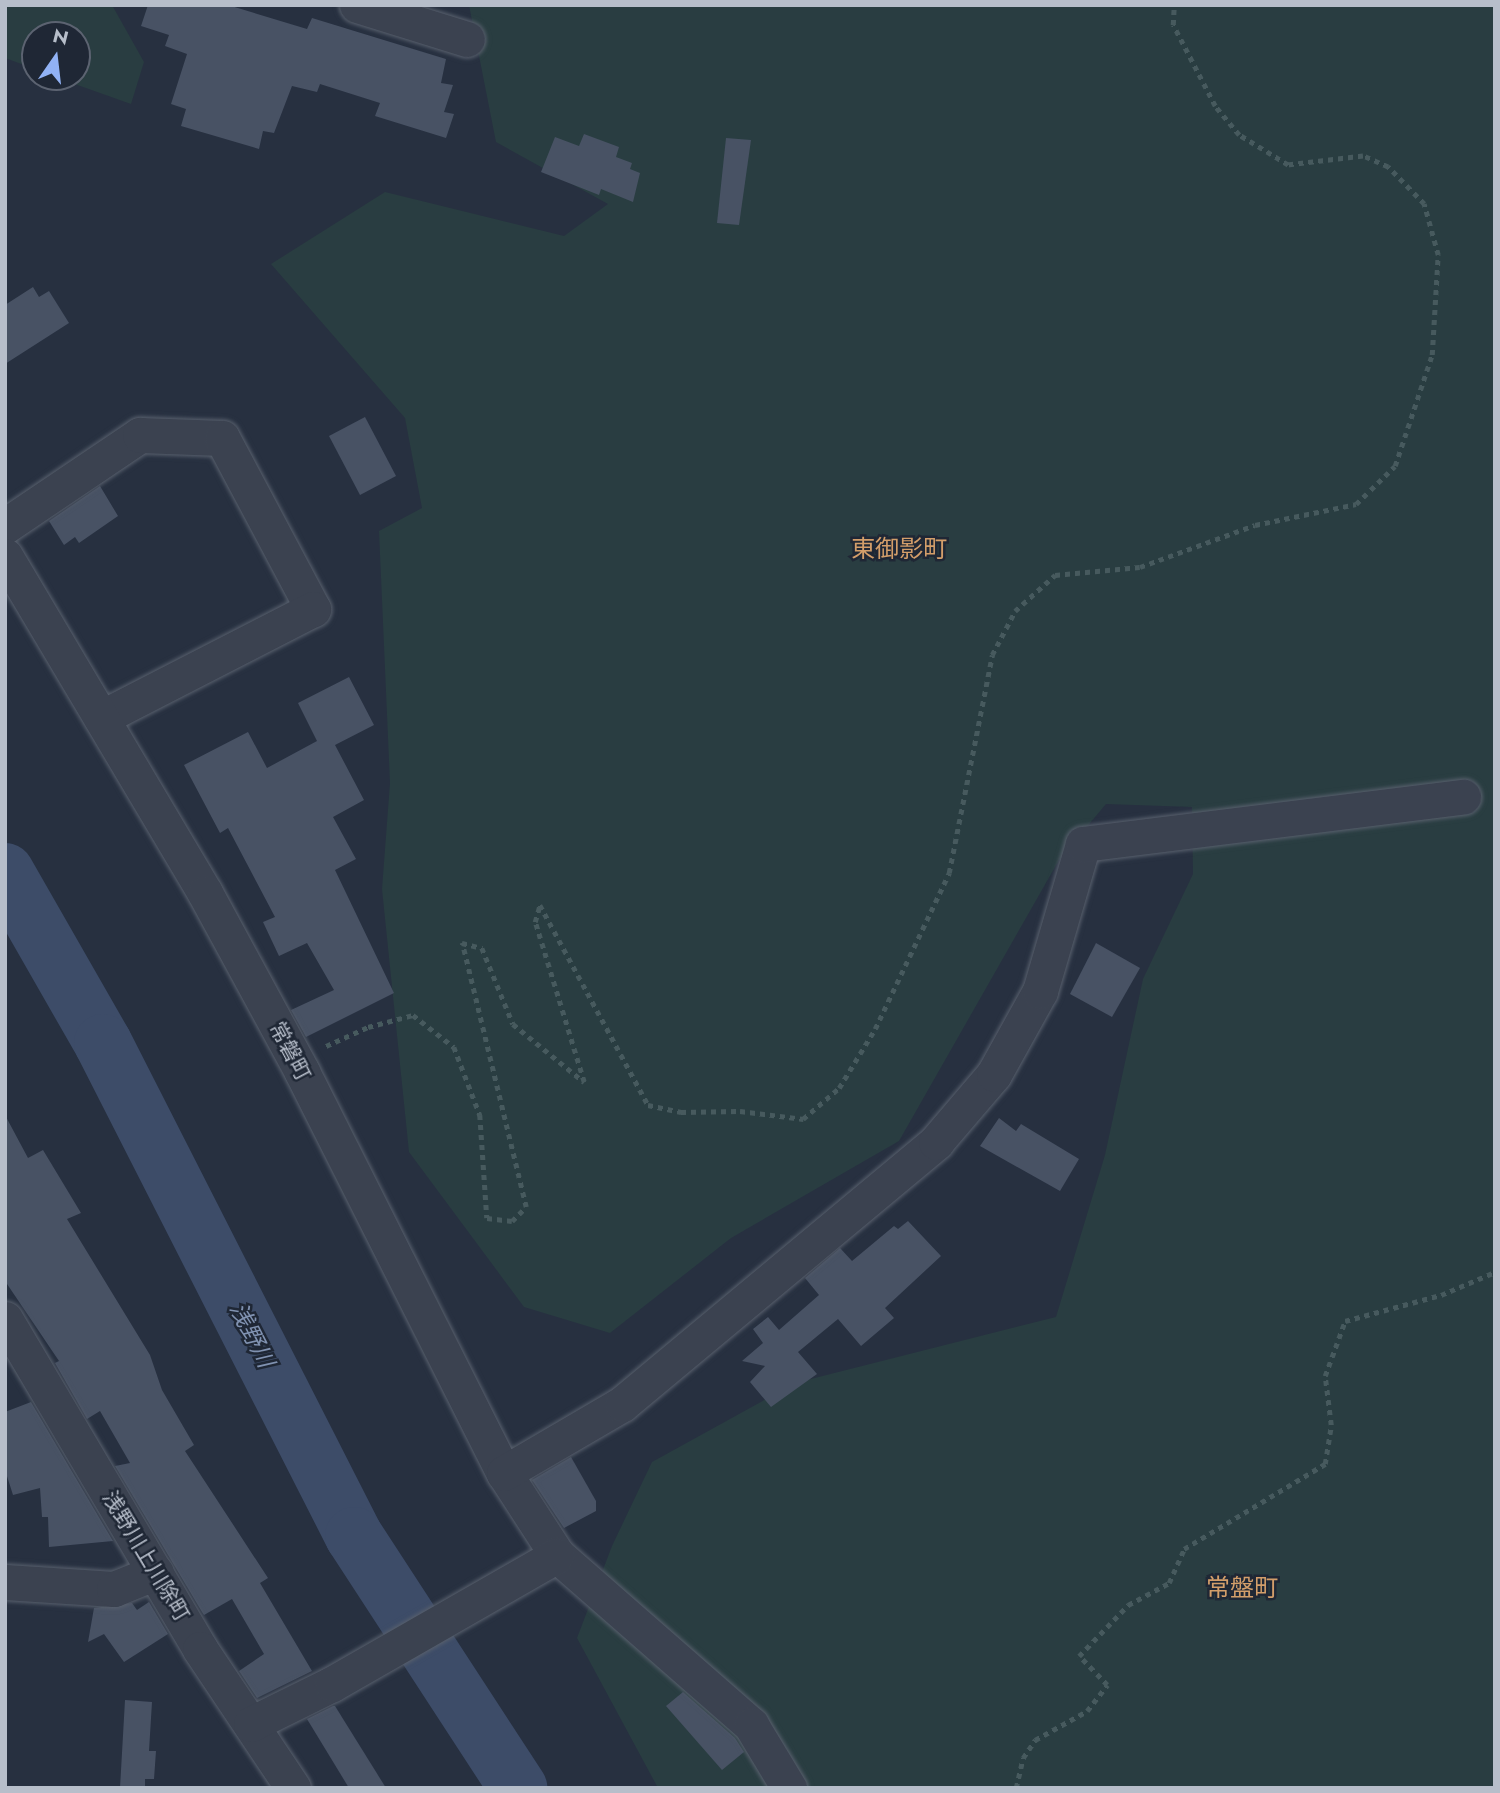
<!DOCTYPE html>
<meta charset="utf-8">
<style>
body{margin:0}
#map{position:relative;width:1500px;height:1793px;overflow:hidden;background:#273040;font-family:Jost,"Noto Sans JP",sans-serif}
div>[style]{position:absolute}
.green>*{inset:0;background:#293d41}
.river>*{height:58px;margin:-29px;padding:0 29px;transform-origin:29px;border-radius:29px;background:#3d4c68}
.building>*{inset:0;background:#485264}
.path>*{height:4.5px;margin-top:-2.25px;transform-origin:0;background:repeating-linear-gradient(90deg,#475a5e 0 5px,transparent 0 10px)}
.roads{filter:drop-shadow(0 0 2px #58606d) drop-shadow(0 0 2px #58606d)}
.street>*{height:35px;margin:-17.5px;padding:0 17.5px;transform-origin:17.5px;border-radius:17.5px;background:#3b4250}
span{translate:-50% -50%;white-space:nowrap;text-align:center;line-height:1.15;-webkit-text-stroke:5px #1f2735;paint-order:stroke}
.street-label{font-size:21px;color:#b7beca}
.water-label{font-size:23px;color:#8092b1;font-style:italic}
.quarter-label{font-size:24px;color:#d39e6a}
.frame{position:absolute;inset:0;border:7px solid #b7beca;pointer-events:none}
.north{position:absolute;left:21px;top:21px;width:70px;height:70px;box-sizing:border-box;background:#1f2735;border:2px solid #5c6371;border-radius:50%;rotate:14deg;font-size:19px;font-weight:700;line-height:28px;text-align:center;color:#b7beca}
.north::after{content:'';display:block;margin:auto;width:24px;height:32px;background:#91b2f5;clip-path:polygon(50% 0,100% 100%,50% 72%,0 100%)}
</style>
<div id="map">
<div class="green">
<i style="clip-path:polygon(5px 5px,112px 5px,144px 62px,131px 104px,55px 77px,77px 77px,77px 35px,35px 35px,35px 69px,5px 58px)"></i>
<i style="clip-path:polygon(469px 5px,1495px 5px,1495px 1788px,658px 1788px,577px 1638px,612px 1546px,652px 1462px,795px 1383px,1056px 1317px,1105px 1155px,1143px 979px,1193px 874px,1192px 807px,1106px 804px,1059px 860px,899px 1141px,731px 1238px,610px 1333px,524px 1307px,409px 1152px,382px 889px,390px 783px,379px 531px,422px 508px,405px 418px,271px 264px,385px 192px,564px 236px,608px 204px,496px 142px)"></i>
</div>
<div class="river">
<i style="left:5px;top:872px;width:197px;rotate:60.2deg"></i>
<i style="left:103px;top:1043px;width:553px;rotate:63.02deg"></i>
<i style="left:354px;top:1536px;width:301px;rotate:56.9deg"></i>
</div>
<div class="building">
<i style="clip-path:polygon(148px 5px,228px 5px,307px 29px,312px 18px,446px 59px,441px 83px,453px 85px,444px 112px,454px 114px,446px 138px,375px 116px,380px 103px,320px 84px,317px 92px,292px 86px,274px 133px,263px 131px,259px 149px,181px 126px,186px 109px,171px 104px,187px 54px,165px 46px,169px 35px,141px 26px)"></i>
<i style="clip-path:polygon(584px 134px,619px 147px,616px 157px,632px 163px,630px 169px,640px 173px,633px 202px,601px 189px,599px 195px,541px 172px,555px 137px,579px 146px)"></i>
<i style="clip-path:polygon(726px 138px,751px 140px,739px 225px,717px 223px)"></i>
<i style="clip-path:polygon(33px 287px,39px 297px,49px 291px,69px 323px,5px 364px,5px 305px)"></i>
<i style="clip-path:polygon(365px 417px,396px 476px,360px 495px,329px 436px)"></i>
<i style="clip-path:polygon(100px 486px,118px 516px,79px 543px,75px 537px,64px 545px,49px 521px)"></i>
<i style="clip-path:polygon(349px 677px,374px 725px,335px 745px,364px 800px,333px 817px,356px 859px,335px 870px,394px 993px,306px 1037px,291px 1010px,334px 990px,307px 943px,279px 956px,263px 922px,275px 917px,228px 828px,220px 833px,184px 765px,248px 732px,267px 768px,317px 741px,298px 703px)"></i>
<i style="clip-path:polygon(1096px 943px,1140px 968px,1112px 1017px,1070px 994px)"></i>
<i style="clip-path:polygon(5px 1115px,28px 1158px,43px 1150px,81px 1213px,67px 1219px,150px 1355px,162px 1390px,194px 1445px,185px 1451px,268px 1578px,260px 1583px,312px 1671px,257px 1698px,239px 1671px,264px 1654px,232px 1599px,204px 1615px,202px 1612px,115px 1466px,130px 1463px,100px 1411px,87px 1419px,55px 1363px,59px 1361px,5px 1281px)"></i>
<i style="clip-path:polygon(999px 1118px,1016px 1131px,1021px 1124px,1079px 1159px,1060px 1191px,980px 1146px)"></i>
<i style="clip-path:polygon(908px 1221px,941px 1256px,885px 1308px,894px 1318px,861px 1346px,838px 1319px,798px 1352px,817px 1374px,771px 1407px,750px 1382px,765px 1366px,742px 1361px,763px 1343px,753px 1329px,768px 1317px,779px 1330px,819px 1295px,805px 1278px,840px 1248px,852px 1261px,894px 1226px,898px 1229px)"></i>
<i style="clip-path:polygon(31px 1402px,113px 1541px,49px 1547px,48px 1517px,42px 1517px,40px 1488px,13px 1495px,5px 1470px,5px 1412px)"></i>
<i style="clip-path:polygon(571px 1457px,596px 1501px,596px 1511px,564px 1528px,532px 1480px)"></i>
<i style="clip-path:polygon(149px 1602px,168px 1634px,124px 1662px,104px 1634px,88px 1642px,94px 1608px,132px 1603px,137px 1610px)"></i>
<i style="clip-path:polygon(683px 1692px,735px 1738px,744px 1752px,722px 1770px,666px 1706px)"></i>
<i style="clip-path:polygon(125px 1700px,152px 1702px,149px 1751px,156px 1751px,154px 1779px,145px 1779px,145px 1788px,120px 1788px)"></i>
<i style="clip-path:polygon(333px 1706px,335px 1706px,386px 1788px,349px 1788px,307px 1719px)"></i>
</div>
<div class="path">
<i style="left:326px;top:1046px;width:46px;rotate:-24.3deg"></i>
<i style="left:368px;top:1027px;width:47px;rotate:-14.9deg"></i>
<i style="left:413px;top:1015px;width:52px;rotate:38deg"></i>
<i style="left:454px;top:1047px;width:73px;rotate:69.1deg"></i>
<i style="left:480px;top:1115px;width:103px;rotate:86.1deg"></i>
<i style="left:487px;top:1218px;width:25px;rotate:7deg"></i>
<i style="left:512px;top:1221px;width:20px;rotate:-45deg"></i>
<i style="left:526px;top:1207px;width:272px;rotate:-103.6deg"></i>
<i style="left:462px;top:943px;width:21px;rotate:14deg"></i>
<i style="left:482px;top:948px;width:82px;rotate:67.8deg"></i>
<i style="left:513px;top:1024px;width:92px;rotate:39.2deg"></i>
<i style="left:584px;top:1082px;width:167px;rotate:-107deg"></i>
<i style="left:535px;top:922px;width:18px;rotate:-74deg"></i>
<i style="left:540px;top:905px;width:227px;rotate:61.6deg"></i>
<i style="left:648px;top:1105px;width:34px;rotate:12deg"></i>
<i style="left:681px;top:1112px;width:59px;rotate:-1deg"></i>
<i style="left:740px;top:1111px;width:64px;rotate:7.2deg"></i>
<i style="left:803px;top:1119px;width:48px;rotate:-40.7deg"></i>
<i style="left:839px;top:1088px;width:69px;rotate:-58.6deg"></i>
<i style="left:875px;top:1029px;width:173px;rotate:-64.6deg"></i>
<i style="left:949px;top:873px;width:222px;rotate:-78.8deg"></i>
<i style="left:992px;top:655px;width:50px;rotate:-62.4deg"></i>
<i style="left:1015px;top:611px;width:54px;rotate:-42deg"></i>
<i style="left:1055px;top:575px;width:85px;rotate:-5.4deg"></i>
<i style="left:1140px;top:567px;width:122px;rotate:-20.1deg"></i>
<i style="left:1255px;top:525px;width:103px;rotate:-11.7deg"></i>
<i style="left:1356px;top:504px;width:54px;rotate:-44.3deg"></i>
<i style="left:1395px;top:466px;width:117px;rotate:-71.6deg"></i>
<i style="left:1432px;top:355px;width:100px;rotate:-86.6deg"></i>
<i style="left:1438px;top:255px;width:53px;rotate:-105.4deg"></i>
<i style="left:1424px;top:204px;width:52px;rotate:-134.2deg"></i>
<i style="left:1388px;top:167px;width:27px;rotate:-156deg"></i>
<i style="left:1363px;top:156px;width:76px;rotate:173.2deg"></i>
<i style="left:1288px;top:165px;width:57px;rotate:-148.5deg"></i>
<i style="left:1239px;top:135px;width:38px;rotate:-130deg"></i>
<i style="left:1215px;top:106px;width:91px;rotate:-117.4deg"></i>
<i style="left:1173px;top:25px;width:20px;rotate:-87deg"></i>
<i style="left:1016px;top:1788px;width:31px;rotate:-77deg"></i>
<i style="left:1023px;top:1758px;width:22px;rotate:-56deg"></i>
<i style="left:1035px;top:1740px;width:60px;rotate:-29.1deg"></i>
<i style="left:1087px;top:1711px;width:33px;rotate:-52deg"></i>
<i style="left:1107px;top:1685px;width:40px;rotate:-134deg"></i>
<i style="left:1079px;top:1656px;width:71px;rotate:-46.1deg"></i>
<i style="left:1128px;top:1605px;width:47px;rotate:-28.2deg"></i>
<i style="left:1169px;top:1583px;width:37px;rotate:-66deg"></i>
<i style="left:1184px;top:1549px;width:165px;rotate:-31.1deg"></i>
<i style="left:1325px;top:1464px;width:39px;rotate:-81deg"></i>
<i style="left:1331px;top:1425px;width:49px;rotate:-97deg"></i>
<i style="left:1325px;top:1376px;width:59px;rotate:-70deg"></i>
<i style="left:1345px;top:1321px;width:99px;rotate:-15.2deg"></i>
<i style="left:1441px;top:1295px;width:59px;rotate:-23.1deg"></i>
</div>
<div class="roads">
<div class="street">
<i style="left:357px;top:5px;width:115px;rotate:17.2deg"></i>
<i style="left:5px;top:526px;width:163px;rotate:-34deg"></i>
<i style="left:140px;top:435px;width:82px;rotate:2.1deg"></i>
<i style="left:222px;top:438px;width:194px;rotate:62deg"></i>
<i style="left:313px;top:609px;width:238px;rotate:152.8deg"></i>
<i style="left:5px;top:556px;width:392px;rotate:59.3deg"></i>
<i style="left:205px;top:893px;width:204px;rotate:61.5deg"></i>
<i style="left:302px;top:1072px;width:449px;rotate:63.3deg"></i>
<i style="left:504px;top:1473px;width:98px;rotate:57.1deg"></i>
<i style="left:557px;top:1555px;width:258px;rotate:41.2deg"></i>
<i style="left:751px;top:1725px;width:74px;rotate:58.9deg"></i>
<i style="left:5px;top:1319px;width:383px;rotate:59.4deg"></i>
<i style="left:200px;top:1649px;width:167px;rotate:56.2deg"></i>
<i style="left:504px;top:1473px;width:137px;rotate:-30.3deg"></i>
<i style="left:622px;top:1404px;width:409px;rotate:-39.8deg"></i>
<i style="left:936px;top:1142px;width:89px;rotate:-49.5deg"></i>
<i style="left:994px;top:1074px;width:95px;rotate:-61deg"></i>
<i style="left:1040px;top:991px;width:153px;rotate:-73.7deg"></i>
<i style="left:1083px;top:844px;width:383px;rotate:-7.1deg"></i>
<i style="left:5px;top:1582px;width:109px;rotate:3.7deg"></i>
<i style="left:114px;top:1589px;width:45px;rotate:-22deg"></i>
<i style="left:251px;top:1724px;width:90px;rotate:-26.3deg"></i>
<i style="left:332px;top:1684px;width:259px;rotate:-29.8deg"></i>
</div>
</div>
<div class="street-label">
<span style="left:290px;top:1051px;rotate:62deg">常磐町</span>
<span style="left:146px;top:1556px;rotate:59deg">浅野川上川除町</span>
</div>
<div class="water-label">
<span style="left:252px;top:1335px;rotate:63deg">浅野川</span>
</div>
<div class="quarter-label">
<span style="left:899px;top:549px">東御影町</span>
<span style="left:1242px;top:1588px">常盤町</span>
</div>
<div class="frame"></div>
<div class="north">N</div>
</div>
